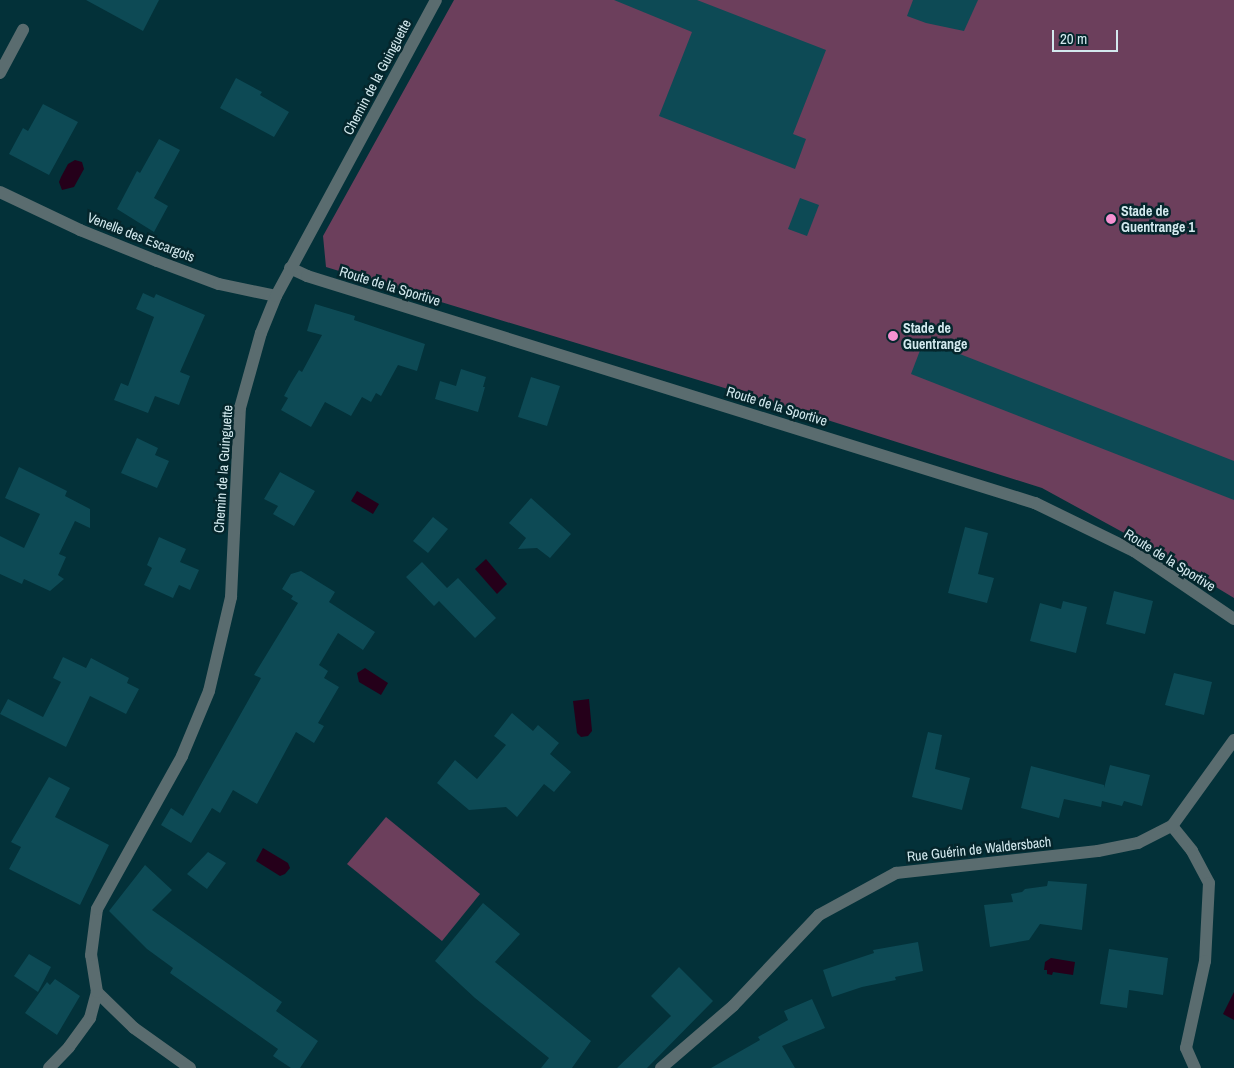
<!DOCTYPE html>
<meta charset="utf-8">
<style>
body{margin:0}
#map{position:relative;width:1234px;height:1068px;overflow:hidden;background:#033139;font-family:"Archivo Narrow",sans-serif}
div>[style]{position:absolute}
.green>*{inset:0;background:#6c3f5c}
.water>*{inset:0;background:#25001a}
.building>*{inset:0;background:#0d4a55}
.street>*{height:12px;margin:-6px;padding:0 6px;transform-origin:6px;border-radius:6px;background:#5a6c6f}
.dots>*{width:14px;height:14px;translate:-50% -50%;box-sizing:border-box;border:2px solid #05262c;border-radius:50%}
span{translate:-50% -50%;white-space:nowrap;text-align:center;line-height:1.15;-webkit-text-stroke:5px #05262c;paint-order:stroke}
.street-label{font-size:14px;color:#d3e9ee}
.poi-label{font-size:14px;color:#d3e9ee;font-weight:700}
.left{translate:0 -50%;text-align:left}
.scale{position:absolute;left:1052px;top:30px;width:66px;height:22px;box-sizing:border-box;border:2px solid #d3e9ee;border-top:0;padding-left:6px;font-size:15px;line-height:18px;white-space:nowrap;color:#d3e9ee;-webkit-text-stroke:4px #05262c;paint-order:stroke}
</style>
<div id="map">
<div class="green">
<i style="clip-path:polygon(454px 0,1234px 0,1234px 598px,1148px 546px,1042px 488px,777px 404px,326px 267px,323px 236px)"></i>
<i style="clip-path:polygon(386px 817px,480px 894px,442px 941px,347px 864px)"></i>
</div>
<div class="water">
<i style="clip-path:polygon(75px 160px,82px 162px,84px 169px,74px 187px,62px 190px,59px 182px,61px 177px,68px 164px)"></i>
<i style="clip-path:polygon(357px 491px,379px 504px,373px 514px,351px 501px)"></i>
<i style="clip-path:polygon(486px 559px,507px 584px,497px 594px,475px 569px)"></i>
<i style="clip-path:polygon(365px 668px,388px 683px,381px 695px,359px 682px,357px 673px)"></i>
<i style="clip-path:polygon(589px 699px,592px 731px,588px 736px,581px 737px,577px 733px,573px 701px)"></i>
<i style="clip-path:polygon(263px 848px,288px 863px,290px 868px,285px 874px,280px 876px,256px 861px)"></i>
<i style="clip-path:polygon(1051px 958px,1075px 962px,1073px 975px,1053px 972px,1052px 975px,1047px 974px,1047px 970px,1044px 970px,1045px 962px)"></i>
<i style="clip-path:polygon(1234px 992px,1234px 1020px,1223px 1014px)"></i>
</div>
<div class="building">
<i style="clip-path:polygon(86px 0,159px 0,143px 31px)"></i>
<i style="clip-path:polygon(614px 0,697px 0,826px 50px,793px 134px,806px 139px,795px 169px,659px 116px,692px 32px)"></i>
<i style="clip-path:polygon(913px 0,978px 0,964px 31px,926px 23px,907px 16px)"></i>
<i style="clip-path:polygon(236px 78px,262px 92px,260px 95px,289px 112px,274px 137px,220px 108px)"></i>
<i style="clip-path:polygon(43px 104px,78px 122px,49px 175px,9px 154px,23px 128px,28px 131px)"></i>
<i style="clip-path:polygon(159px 139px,180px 150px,154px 198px,168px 206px,154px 232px,117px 209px,137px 171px,140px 173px)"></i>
<i style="clip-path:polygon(800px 198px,819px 205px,807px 236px,788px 229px)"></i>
<i style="clip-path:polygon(143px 293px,154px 298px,156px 294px,205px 315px,180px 372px,190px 376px,179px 405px,155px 396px,148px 413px,114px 400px,121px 383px,128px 386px,154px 317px,136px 309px)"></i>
<i style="clip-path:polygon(315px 304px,355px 316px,354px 320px,425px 344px,417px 371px,398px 365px,381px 396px,376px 393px,371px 402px,362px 397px,351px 416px,325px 402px,311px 427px,281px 410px,288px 398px,284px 396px,291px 383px,299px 370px,302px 372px,322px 335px,307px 331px)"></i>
<i style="clip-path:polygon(924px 340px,1234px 461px,1234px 500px,911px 374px)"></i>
<i style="clip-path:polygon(461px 369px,486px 377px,483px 387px,485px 387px,478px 412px,435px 399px,440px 381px,456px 386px)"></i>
<i style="clip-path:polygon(531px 377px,560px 386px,547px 426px,518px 417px)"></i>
<i style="clip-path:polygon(137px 438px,158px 448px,155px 455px,169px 461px,157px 488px,121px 473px)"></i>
<i style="clip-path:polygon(19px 467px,67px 491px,65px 496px,90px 509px,90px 528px,75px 521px,59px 554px,66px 557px,58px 575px,64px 579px,50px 591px,24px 579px,22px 584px,0 574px,0 536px,24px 548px,40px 514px,5px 498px)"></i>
<i style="clip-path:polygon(280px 472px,315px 491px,294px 526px,273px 514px,278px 506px,264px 499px)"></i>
<i style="clip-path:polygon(531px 498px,571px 534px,550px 558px,537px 548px,518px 549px,526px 538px,509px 523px)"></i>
<i style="clip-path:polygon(433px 517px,448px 529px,428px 553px,413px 541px)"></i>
<i style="clip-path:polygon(965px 527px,988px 533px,978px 574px,994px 578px,987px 603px,948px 593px)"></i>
<i style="clip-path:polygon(159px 537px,186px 549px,180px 562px,199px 570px,190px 590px,179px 585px,173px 598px,144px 585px,152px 568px,147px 565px)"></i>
<i style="clip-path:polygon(422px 562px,447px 588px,458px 578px,496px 618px,475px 638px,439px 601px,434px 606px,406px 577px)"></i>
<i style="clip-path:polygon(301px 571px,335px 592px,329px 602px,375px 632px,363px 650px,338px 633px,319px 665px,328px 671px,324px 678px,339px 687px,318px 723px,324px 726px,314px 743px,296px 732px,257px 804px,233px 790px,220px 813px,212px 808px,191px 843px,161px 825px,171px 808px,183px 816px,261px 678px,254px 675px,298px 603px,291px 599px,293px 596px,282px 589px,291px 574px)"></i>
<i style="clip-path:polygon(1114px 591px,1153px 601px,1145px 634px,1106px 624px)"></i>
<i style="clip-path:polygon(1063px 601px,1087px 607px,1076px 653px,1030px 641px,1040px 603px,1061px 609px)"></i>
<i style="clip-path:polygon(63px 657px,86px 668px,91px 658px,129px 678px,127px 683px,139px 689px,126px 714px,90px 696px,66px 747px,0 714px,8px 699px,43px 717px,61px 682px,53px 678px)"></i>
<i style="clip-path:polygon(1174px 673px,1212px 682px,1204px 715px,1165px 705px)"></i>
<i style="clip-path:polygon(512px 713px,533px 731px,538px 725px,559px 743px,550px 754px,571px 772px,554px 792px,544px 784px,517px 817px,506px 807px,469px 810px,437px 783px,455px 760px,477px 779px,506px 745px,494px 736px)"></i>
<i style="clip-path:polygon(928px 732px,942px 735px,935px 769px,970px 778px,962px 810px,912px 797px)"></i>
<i style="clip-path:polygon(1110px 765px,1150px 775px,1142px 806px,1124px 801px,1122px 806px,1102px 801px,1101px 807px,1064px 799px,1059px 818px,1021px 808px,1031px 766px,1104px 785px,1104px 788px)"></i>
<i style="clip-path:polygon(49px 777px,70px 788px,55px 817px,109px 845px,80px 905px,9px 869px,21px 847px,11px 842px)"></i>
<i style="clip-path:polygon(208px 852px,226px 863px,207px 889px,187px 874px)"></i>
<i style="clip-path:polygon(145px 865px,172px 890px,152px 910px,282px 1002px,276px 1011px,318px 1041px,300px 1068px,291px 1068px,273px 1056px,278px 1049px,170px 973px,173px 968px,147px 949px,109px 911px)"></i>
<i style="clip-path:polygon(1048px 881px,1087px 884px,1082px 930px,1040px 924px,1029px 940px,990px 947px,984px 905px,1013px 902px,1011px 894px,1022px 892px,1025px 889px,1047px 886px)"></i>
<i style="clip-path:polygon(483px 903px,520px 934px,495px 962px,591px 1041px,572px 1068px,541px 1068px,549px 1058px,475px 998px,435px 961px)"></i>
<i style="clip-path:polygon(918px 942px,923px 971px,895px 977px,896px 980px,862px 987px,832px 997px,823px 970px,874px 953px,873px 950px)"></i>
<i style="clip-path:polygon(1109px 949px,1168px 958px,1163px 995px,1129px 990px,1127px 1008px,1100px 1004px)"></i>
<i style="clip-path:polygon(29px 954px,51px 967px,38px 992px,14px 976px)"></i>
<i style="clip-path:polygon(679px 967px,713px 1001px,647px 1068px,617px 1068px,671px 1016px,651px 996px)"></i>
<i style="clip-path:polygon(55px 979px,80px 996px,57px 1035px,25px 1013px,47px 982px,50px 985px)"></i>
<i style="clip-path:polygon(812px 999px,825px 1028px,782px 1046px,795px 1068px,711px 1068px,760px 1040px,758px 1037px,788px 1020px,784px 1011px)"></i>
</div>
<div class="street">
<i style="left:0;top:73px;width:49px;rotate:-61.9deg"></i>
<i style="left:0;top:192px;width:89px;rotate:25.4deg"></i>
<i style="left:80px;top:230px;width:83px;rotate:21.9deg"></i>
<i style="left:157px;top:261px;width:66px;rotate:20.4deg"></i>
<i style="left:219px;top:284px;width:58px;rotate:11.9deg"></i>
<i style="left:290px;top:268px;width:19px;rotate:25deg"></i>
<i style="left:307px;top:276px;width:763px;rotate:17.32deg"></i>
<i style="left:1035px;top:503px;width:110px;rotate:25.9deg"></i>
<i style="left:1134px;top:551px;width:121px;rotate:34.2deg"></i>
<i style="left:1172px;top:826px;width:32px;rotate:51deg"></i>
<i style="left:1192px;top:851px;width:36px;rotate:62deg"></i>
<i style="left:1209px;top:883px;width:78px;rotate:92.9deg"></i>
<i style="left:1205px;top:961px;width:89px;rotate:102.3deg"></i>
<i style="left:1186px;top:1048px;width:22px;rotate:66deg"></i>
<i style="left:49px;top:1068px;width:29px;rotate:-46deg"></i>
<i style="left:69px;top:1047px;width:36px;rotate:-54deg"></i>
<i style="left:90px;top:1018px;width:27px;rotate:-75deg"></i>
<i style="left:190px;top:1068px;width:69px;rotate:-144.5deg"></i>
<i style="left:134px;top:1028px;width:52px;rotate:-135.8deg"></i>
<i style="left:97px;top:992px;width:37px;rotate:-99deg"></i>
<i style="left:91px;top:955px;width:46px;rotate:-82.6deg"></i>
<i style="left:97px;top:909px;width:175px;rotate:-60.9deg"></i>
<i style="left:182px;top:756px;width:70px;rotate:-67.4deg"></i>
<i style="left:209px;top:691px;width:97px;rotate:-76.8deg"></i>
<i style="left:231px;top:597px;width:189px;rotate:-87.3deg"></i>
<i style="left:240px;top:408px;width:78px;rotate:-74.4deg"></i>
<i style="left:261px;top:333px;width:40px;rotate:-68deg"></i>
<i style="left:276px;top:296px;width:336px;rotate:-61.6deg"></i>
<i style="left:661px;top:1068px;width:95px;rotate:-40.7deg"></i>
<i style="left:733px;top:1006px;width:125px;rotate:-46.6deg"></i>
<i style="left:819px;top:915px;width:88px;rotate:-28.6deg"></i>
<i style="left:896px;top:873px;width:203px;rotate:-6.2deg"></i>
<i style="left:1098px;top:851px;width:41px;rotate:-11.3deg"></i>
<i style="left:1138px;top:843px;width:38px;rotate:-27deg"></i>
<i style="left:1172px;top:826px;width:106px;rotate:-54.2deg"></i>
</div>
<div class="dots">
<i style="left:1111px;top:219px;background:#f591d2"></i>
<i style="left:893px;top:336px;background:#f591d2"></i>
</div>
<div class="street-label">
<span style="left:377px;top:77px;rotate:-62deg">Chemin de la Guinguette</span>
<span style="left:141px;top:237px;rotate:21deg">Venelle des Escargots</span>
<span style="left:390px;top:286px;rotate:17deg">Route de la Sportive</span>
<span style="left:777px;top:406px;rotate:17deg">Route de la Sportive</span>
<span style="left:223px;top:469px;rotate:-86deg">Chemin de la Guinguette</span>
<span style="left:1170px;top:560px;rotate:32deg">Route de la Sportive</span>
<span style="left:979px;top:849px;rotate:-6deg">Rue Guérin de Waldersbach</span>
</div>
<div class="poi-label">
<span class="left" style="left:1121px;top:219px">Stade de<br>Guentrange 1</span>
<span class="left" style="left:903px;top:336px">Stade de<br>Guentrange</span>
</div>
<div class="scale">20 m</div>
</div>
